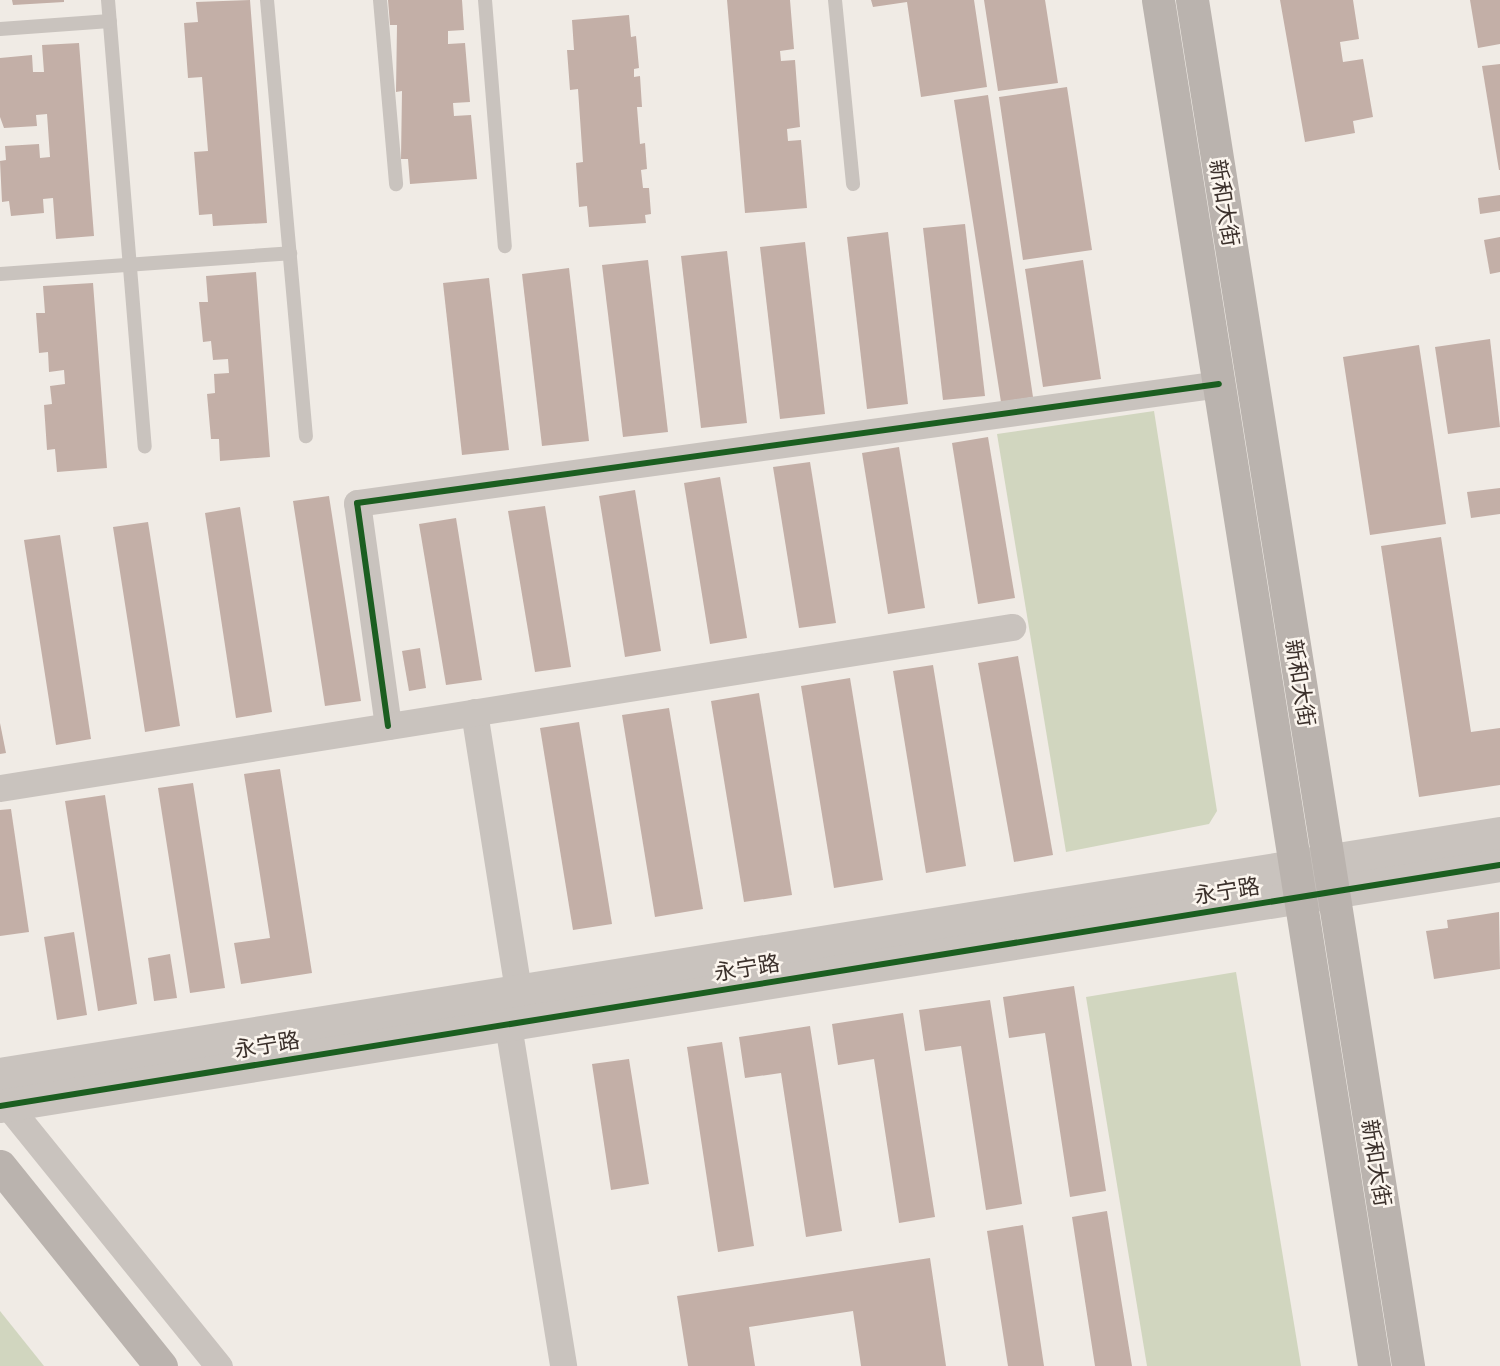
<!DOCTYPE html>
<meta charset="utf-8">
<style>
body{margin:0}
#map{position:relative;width:1500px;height:1366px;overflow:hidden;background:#f0ebe5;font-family:"PT Sans Narrow","Noto Sans SC",sans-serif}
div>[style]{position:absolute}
.green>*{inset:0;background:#d1d6bf}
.building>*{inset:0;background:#c3afa7}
.service>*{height:14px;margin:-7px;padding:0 7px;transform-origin:7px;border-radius:7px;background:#c9c3be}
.minor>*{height:27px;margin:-13.5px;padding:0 13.5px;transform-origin:13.5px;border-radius:13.5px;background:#c9c3be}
.tertiary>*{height:33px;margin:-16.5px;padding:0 16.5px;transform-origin:16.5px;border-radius:16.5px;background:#c9c3be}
.secondary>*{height:33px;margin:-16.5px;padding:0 16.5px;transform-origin:16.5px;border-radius:16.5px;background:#bab3ae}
.cycleway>*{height:6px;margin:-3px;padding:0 3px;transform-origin:3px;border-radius:3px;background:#1b5e20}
span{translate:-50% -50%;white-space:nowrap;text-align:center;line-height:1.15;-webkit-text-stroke:5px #fbf5ee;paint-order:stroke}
.street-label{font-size:22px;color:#3b302b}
</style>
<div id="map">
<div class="green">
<i style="clip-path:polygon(1154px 411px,1217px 811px,1209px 824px,1066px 852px,997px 434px)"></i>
<i style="clip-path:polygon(1236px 972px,1301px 1366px,1147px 1366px,1086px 997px)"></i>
<i style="clip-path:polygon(0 1311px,44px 1366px,0 1366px)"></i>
</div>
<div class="building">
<i style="clip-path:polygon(12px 0,64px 0,64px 2px,13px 5px)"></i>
<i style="clip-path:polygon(250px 0,267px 223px,213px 226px,212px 214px,199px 215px,194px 152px,208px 151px,202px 77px,188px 78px,184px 23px,198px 22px,196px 2px)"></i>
<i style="clip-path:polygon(388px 0,462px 0,464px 30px,448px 31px,448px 44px,465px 43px,470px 102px,453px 103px,454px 116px,471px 115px,477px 179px,410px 184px,408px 159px,401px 159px,402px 91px,396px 92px,397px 25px,390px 25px)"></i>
<i style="clip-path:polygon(727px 0,790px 0,794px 49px,780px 51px,781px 61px,795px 60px,800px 127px,787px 129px,788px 141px,801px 140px,807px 208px,745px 213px)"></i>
<i style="clip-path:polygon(871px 0,974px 0,987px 87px,921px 97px,907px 2px,873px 7px)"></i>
<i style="clip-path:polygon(984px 0,1045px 0,1058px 83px,998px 91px)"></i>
<i style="clip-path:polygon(1280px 0,1353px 0,1359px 39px,1340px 42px,1343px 62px,1363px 59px,1373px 117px,1353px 121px,1355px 133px,1305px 142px)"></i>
<i style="clip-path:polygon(1470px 0,1500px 0,1500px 44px,1478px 48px)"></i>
<i style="clip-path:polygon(629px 15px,631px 37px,636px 36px,639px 68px,634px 69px,634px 77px,640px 76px,642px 107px,637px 107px,640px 144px,645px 143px,647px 169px,641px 170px,643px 188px,649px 188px,651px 214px,645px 215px,646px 223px,589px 227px,587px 206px,579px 207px,576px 163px,583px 162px,578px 89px,570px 90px,567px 50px,574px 50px,572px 20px)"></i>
<i style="clip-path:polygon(79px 43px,94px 236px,56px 239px,53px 198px,43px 199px,44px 213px,11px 216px,9px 201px,2px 202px,0 161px,6px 160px,5px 146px,39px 144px,40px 158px,50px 157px,47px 114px,36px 115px,37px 126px,4px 128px,0 117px,0 58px,32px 55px,33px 72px,44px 72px,42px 45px)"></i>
<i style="clip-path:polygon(1500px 64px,1500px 170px,1499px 170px,1482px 66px)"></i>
<i style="clip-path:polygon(1067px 87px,1092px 250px,1023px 260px,999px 97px)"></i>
<i style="clip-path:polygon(988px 95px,1033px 397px,1001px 402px,954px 100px)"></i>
<i style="clip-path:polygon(1500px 195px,1500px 211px,1480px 214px,1478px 198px)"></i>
<i style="clip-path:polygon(965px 224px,985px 396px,943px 400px,923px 228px)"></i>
<i style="clip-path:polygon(888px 232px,908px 404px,867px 409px,847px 237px)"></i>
<i style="clip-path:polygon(1500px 237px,1500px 272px,1490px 274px,1484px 240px)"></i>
<i style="clip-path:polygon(805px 242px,825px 414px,780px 419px,760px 247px)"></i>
<i style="clip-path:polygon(727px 251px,747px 423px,701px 428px,681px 256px)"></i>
<i style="clip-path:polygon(648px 260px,668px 432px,623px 437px,602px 265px)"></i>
<i style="clip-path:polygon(1083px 260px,1101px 379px,1043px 387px,1025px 269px)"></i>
<i style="clip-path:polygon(569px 268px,589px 441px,542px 446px,522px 274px)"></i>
<i style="clip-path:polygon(256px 272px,270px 457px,220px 461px,219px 439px,211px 439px,207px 394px,215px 393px,214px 374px,229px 373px,228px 359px,213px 360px,211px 341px,203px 342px,199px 302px,208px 302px,206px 276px)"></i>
<i style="clip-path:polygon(489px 278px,509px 450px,462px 455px,443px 283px)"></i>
<i style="clip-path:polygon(93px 283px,107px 468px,57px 472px,55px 449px,47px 450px,44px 405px,52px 404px,50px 386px,65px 384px,64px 370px,49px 372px,48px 352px,39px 353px,36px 313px,45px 313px,43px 286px)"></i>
<i style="clip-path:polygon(1490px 339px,1500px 427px,1448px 434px,1435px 347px)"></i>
<i style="clip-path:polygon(1419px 345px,1446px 524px,1370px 535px,1343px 357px)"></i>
<i style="clip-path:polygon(988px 437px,1015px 598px,978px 604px,952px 443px)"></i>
<i style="clip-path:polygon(899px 447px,925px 608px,888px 614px,862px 453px)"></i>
<i style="clip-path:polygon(810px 462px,836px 623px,799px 628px,773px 467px)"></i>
<i style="clip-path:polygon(720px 477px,747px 638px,710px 644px,684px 483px)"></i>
<i style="clip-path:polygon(1500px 488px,1500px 514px,1471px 518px,1467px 492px)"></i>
<i style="clip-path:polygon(635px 490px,661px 651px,625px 657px,599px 496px)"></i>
<i style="clip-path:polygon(329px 496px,361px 701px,325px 706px,293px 501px)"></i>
<i style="clip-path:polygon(545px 506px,571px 667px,535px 672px,508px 511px)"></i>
<i style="clip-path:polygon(240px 507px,272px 712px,236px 718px,205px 513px)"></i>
<i style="clip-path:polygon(456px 518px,482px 680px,446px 685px,419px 524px)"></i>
<i style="clip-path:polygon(148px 522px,180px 726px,145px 732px,113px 527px)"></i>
<i style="clip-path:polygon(60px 535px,91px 739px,56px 745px,24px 540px)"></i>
<i style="clip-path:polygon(1441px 537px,1471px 732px,1500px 728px,1500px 785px,1419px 797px,1381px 546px)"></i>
<i style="clip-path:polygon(420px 648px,426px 688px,409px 691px,402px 651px)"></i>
<i style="clip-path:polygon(1018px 656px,1053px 855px,1014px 862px,978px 663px)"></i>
<i style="clip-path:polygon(933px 665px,966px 866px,926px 873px,893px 671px)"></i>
<i style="clip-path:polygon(850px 678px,883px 880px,834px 888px,801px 686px)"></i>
<i style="clip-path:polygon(759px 693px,792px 895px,744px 902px,711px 701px)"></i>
<i style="clip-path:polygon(669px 708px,703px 909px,655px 917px,622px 715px)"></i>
<i style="clip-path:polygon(579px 722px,612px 924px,573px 930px,540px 728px)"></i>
<i style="clip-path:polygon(0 723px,6px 753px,0 754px)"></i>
<i style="clip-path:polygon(280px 769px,312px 973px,241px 984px,234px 943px,270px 938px,244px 774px)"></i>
<i style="clip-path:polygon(193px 783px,225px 988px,190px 993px,158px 788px)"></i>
<i style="clip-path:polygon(105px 795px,137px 1004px,98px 1011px,65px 801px)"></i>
<i style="clip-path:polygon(11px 809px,29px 932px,0 936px,0 810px)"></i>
<i style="clip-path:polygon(1499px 912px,1500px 969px,1434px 979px,1426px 931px,1448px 928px,1447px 920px)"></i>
<i style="clip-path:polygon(74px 932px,87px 1015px,57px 1020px,44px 937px)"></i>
<i style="clip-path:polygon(170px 954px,177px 998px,154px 1001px,148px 958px)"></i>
<i style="clip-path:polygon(1074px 986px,1106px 1191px,1070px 1197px,1045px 1033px,1009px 1038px,1003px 997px)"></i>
<i style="clip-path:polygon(990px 1000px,1022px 1204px,986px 1210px,961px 1046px,925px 1051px,919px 1010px)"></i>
<i style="clip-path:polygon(903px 1013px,935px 1217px,899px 1223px,874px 1059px,838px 1065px,832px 1024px)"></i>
<i style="clip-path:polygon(810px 1026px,842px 1231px,806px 1237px,781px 1073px,745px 1078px,739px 1037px)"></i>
<i style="clip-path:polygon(722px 1042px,754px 1246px,718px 1252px,687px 1047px)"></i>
<i style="clip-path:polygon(629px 1059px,649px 1184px,611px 1190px,592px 1064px)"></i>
<i style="clip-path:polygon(1107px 1211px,1120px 1293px,1132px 1366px,1095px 1366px,1072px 1217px)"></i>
<i style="clip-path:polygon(1023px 1225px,1044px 1366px,1008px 1366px,987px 1231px)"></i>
<i style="clip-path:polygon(930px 1258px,946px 1366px,861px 1366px,853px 1311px,749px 1327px,755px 1366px,688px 1366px,677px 1296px)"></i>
</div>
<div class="service">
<i style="left:108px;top:0;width:448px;rotate:85.3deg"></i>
<i style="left:267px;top:0;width:438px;rotate:84.9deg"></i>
<i style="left:380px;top:0;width:185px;rotate:85deg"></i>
<i style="left:485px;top:0;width:247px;rotate:85.4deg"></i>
<i style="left:835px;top:0;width:185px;rotate:84.4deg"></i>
<i style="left:0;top:29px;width:110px;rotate:-4.2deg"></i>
<i style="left:0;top:274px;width:291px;rotate:-4.1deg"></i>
</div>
<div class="minor">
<i style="left:474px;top:712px;width:282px;rotate:81deg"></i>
<i style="left:388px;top:726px;width:225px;rotate:-97.9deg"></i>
<i style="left:357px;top:503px;width:870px;rotate:-7.86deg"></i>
<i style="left:0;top:788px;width:1025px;rotate:-9.04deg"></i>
<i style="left:508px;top:1025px;width:345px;rotate:80.8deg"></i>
<i style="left:0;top:1096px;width:348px;rotate:51deg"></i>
</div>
<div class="tertiary">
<i style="left:0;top:1074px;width:1519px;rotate:-9.13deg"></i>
<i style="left:0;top:1106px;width:1519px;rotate:-9.13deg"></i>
</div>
<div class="secondary">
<i style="left:1158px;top:0;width:1383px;rotate:81.01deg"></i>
<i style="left:1192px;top:0;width:1383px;rotate:81.01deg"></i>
<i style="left:0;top:1166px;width:257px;rotate:51.2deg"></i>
</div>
<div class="cycleway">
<i style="left:388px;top:726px;width:225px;rotate:-97.9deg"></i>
<i style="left:357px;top:503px;width:870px;rotate:-7.86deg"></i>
<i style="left:0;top:1106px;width:1519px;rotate:-9.13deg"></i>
</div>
<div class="street-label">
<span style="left:1224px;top:203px;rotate:81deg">新和大街</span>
<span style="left:1300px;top:683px;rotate:81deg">新和大街</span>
<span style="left:1227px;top:891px;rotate:-9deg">永宁路</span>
<span style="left:747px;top:968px;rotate:-9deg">永宁路</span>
<span style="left:267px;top:1045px;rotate:-9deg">永宁路</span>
<span style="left:1376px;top:1163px;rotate:81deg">新和大街</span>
</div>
</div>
